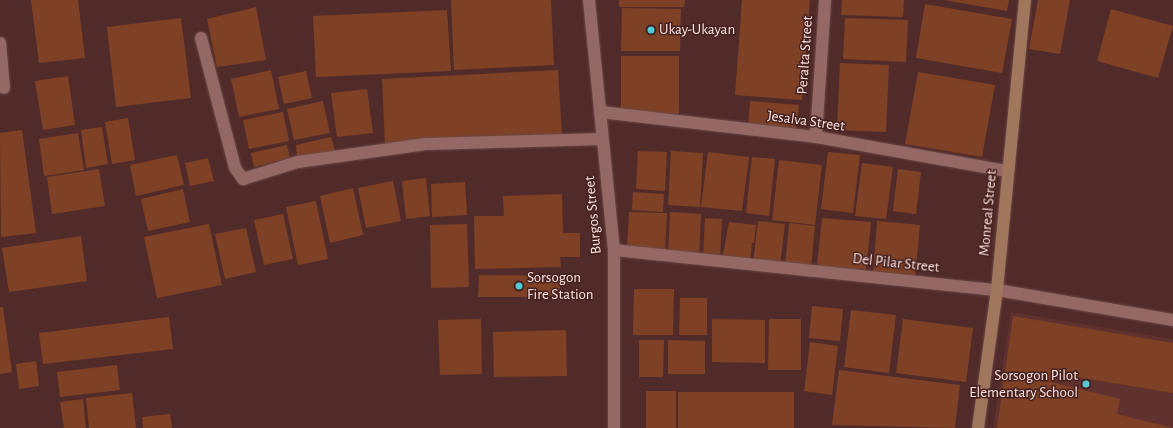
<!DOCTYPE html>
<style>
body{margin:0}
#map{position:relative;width:1173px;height:428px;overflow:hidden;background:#512b29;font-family:"Alegreya Sans",sans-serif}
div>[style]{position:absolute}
.built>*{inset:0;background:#5f312f}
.building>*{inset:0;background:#7f4125}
.roads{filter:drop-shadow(0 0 1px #6a4948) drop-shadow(0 0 1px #6a4948)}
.street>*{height:12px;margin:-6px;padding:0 6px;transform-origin:6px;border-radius:6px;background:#946965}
.secondary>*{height:12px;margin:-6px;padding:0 6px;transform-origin:6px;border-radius:6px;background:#a0765c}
.dots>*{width:11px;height:11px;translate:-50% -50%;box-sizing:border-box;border:2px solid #45211f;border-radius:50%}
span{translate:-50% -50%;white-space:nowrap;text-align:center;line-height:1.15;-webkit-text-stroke:3px #45211f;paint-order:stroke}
.poi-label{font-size:15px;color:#ffe5e3}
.left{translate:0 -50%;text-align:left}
.right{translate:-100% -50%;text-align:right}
.street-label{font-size:15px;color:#ffe5e3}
</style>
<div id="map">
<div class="built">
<i style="clip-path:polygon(1011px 312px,1173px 339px,1173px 428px,993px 428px)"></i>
</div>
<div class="building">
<i style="clip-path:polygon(31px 0,78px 0,85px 58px,39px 63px)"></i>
<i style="clip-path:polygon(451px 0,551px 0,554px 65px,454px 70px)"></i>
<i style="clip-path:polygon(619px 0,685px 0,684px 7px,619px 7px)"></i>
<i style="clip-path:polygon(742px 0,810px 0,802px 100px,735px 95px)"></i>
<i style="clip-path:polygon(842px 0,904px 0,903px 17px,841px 15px)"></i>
<i style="clip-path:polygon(944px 0,1009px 0,1007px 11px)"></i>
<i style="clip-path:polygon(1038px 0,1070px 0,1060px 54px,1029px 49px)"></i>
<i style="clip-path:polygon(925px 4px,1012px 19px,1002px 73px,916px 58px)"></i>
<i style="clip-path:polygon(256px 7px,266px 60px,217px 67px,207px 19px)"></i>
<i style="clip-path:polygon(622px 8px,681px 9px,680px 51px,621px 51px)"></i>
<i style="clip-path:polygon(1111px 9px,1173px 26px,1158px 78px,1097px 61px)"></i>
<i style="clip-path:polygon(447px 10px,451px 71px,316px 77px,313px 16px)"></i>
<i style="clip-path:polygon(181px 18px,191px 98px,116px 107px,107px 27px)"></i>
<i style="clip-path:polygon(845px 18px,908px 20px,906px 62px,843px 59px)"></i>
<i style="clip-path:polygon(621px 56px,679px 56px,679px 114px,621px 114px)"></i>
<i style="clip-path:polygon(840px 63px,889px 65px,886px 132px,837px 130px)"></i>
<i style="clip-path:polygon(271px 70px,279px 109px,239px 117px,231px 79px)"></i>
<i style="clip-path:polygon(558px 70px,562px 135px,385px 144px,382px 79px)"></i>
<i style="clip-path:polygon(306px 71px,312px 98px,284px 104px,278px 77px)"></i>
<i style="clip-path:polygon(918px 72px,995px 85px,982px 157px,905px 144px)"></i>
<i style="clip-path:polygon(68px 76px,75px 125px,43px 130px,35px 81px)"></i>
<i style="clip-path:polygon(367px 89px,373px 133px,337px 137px,331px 93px)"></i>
<i style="clip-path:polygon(323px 101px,330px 133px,294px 140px,287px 109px)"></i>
<i style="clip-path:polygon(750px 101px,799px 105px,796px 131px,748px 127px)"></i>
<i style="clip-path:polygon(283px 112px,289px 141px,249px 149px,243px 120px)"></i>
<i style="clip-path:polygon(128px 118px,135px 160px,112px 164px,105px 122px)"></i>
<i style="clip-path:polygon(102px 127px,108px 164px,86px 168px,81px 130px)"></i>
<i style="clip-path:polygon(22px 130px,36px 233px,1px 237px,0 133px)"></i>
<i style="clip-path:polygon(78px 133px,84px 170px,44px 176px,39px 139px)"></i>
<i style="clip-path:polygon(331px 137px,335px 151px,297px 157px,296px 145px)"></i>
<i style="clip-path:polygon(287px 145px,290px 158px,254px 167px,251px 153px)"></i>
<i style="clip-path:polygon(638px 151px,667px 152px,665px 191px,636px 189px)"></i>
<i style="clip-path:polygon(671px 151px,703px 153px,700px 207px,668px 205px)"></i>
<i style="clip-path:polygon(708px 152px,749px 157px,742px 211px,701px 207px)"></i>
<i style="clip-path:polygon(828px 152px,860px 155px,853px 213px,821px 209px)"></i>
<i style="clip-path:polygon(177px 155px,184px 185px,136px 196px,130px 165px)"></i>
<i style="clip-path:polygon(752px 157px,775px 159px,769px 216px,746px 213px)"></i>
<i style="clip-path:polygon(208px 158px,214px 181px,190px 186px,185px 163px)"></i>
<i style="clip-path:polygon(779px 160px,822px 165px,815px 225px,772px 220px)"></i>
<i style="clip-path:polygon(862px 163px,893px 167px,886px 219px,855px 216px)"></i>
<i style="clip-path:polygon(99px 169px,105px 206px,52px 214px,47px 177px)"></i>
<i style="clip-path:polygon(898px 169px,921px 172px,916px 214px,893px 211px)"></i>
<i style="clip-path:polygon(426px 178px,430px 216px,406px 219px,402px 181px)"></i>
<i style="clip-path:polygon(393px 181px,401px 221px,366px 228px,358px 188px)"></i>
<i style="clip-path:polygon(465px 182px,467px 215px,432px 217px,431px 184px)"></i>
<i style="clip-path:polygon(353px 188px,363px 235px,330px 243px,320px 196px)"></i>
<i style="clip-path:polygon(183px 189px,190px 222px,148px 231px,141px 199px)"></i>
<i style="clip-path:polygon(633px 192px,664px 194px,663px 212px,632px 210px)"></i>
<i style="clip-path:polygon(562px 194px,563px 233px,580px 233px,580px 257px,560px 257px,561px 267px,475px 269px,474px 216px,504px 216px,503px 196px)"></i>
<i style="clip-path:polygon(316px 201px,328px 259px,298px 265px,286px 207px)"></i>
<i style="clip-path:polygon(629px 212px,667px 213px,665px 252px,627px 250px)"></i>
<i style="clip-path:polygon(670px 212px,701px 214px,699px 257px,668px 255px)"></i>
<i style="clip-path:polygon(283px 214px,293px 259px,264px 265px,254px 220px)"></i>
<i style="clip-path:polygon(705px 218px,722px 219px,720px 258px,703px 257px)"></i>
<i style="clip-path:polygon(822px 218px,871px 222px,866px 270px,817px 266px)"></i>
<i style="clip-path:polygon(758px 221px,785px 224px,780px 266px,753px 263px)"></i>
<i style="clip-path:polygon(877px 221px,920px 225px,915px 277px,873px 273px)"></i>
<i style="clip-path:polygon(729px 222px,756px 225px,754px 243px,731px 241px,752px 243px,750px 263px,722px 260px)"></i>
<i style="clip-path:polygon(789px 223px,815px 226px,811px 268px,785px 266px)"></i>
<i style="clip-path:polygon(209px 224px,222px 285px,157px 298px,144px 237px)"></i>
<i style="clip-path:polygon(467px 224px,469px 287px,431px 288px,430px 225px)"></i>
<i style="clip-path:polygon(246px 228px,256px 272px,225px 279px,215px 234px)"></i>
<i style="clip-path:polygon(81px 236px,87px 281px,9px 292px,2px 248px)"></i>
<i style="clip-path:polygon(479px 275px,560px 276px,560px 297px,478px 297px)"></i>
<i style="clip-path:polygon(634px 289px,674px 289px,673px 335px,633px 335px)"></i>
<i style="clip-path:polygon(680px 298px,707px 298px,707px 335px,679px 335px)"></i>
<i style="clip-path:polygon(812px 306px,843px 309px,840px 341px,809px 338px)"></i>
<i style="clip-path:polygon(0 307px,3px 307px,12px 372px,0 374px)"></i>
<i style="clip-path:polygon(851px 310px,896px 315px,889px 373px,844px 367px)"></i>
<i style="clip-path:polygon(1013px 316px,1173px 343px,1173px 393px,1053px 373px,1051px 382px,1120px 399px,1117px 414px,1173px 428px,997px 428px)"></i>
<i style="clip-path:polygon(169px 317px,173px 349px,43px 364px,39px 333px)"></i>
<i style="clip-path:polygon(481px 319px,482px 374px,440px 375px,438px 320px)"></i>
<i style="clip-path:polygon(712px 319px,765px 320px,765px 363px,712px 362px)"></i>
<i style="clip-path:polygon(769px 319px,801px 319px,801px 370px,768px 370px)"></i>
<i style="clip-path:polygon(903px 319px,973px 328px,966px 382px,896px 373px)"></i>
<i style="clip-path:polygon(566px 330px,567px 376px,494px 377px,493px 332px)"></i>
<i style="clip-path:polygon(639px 340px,664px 340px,663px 377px,639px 377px)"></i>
<i style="clip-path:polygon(668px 340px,705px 341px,705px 374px,668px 374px)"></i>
<i style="clip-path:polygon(810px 342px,838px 346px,832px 395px,804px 391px)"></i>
<i style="clip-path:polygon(36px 361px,39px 386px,19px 389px,16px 364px)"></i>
<i style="clip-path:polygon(117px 365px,120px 390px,60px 397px,57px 372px)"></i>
<i style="clip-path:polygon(839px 370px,960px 385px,955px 428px,832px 425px)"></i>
<i style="clip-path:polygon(646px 391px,676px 391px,676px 428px,646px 428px)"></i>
<i style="clip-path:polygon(678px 392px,794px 392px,794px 428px,678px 428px)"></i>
<i style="clip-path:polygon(132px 393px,136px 428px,89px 428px,86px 398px)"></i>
<i style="clip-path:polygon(83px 399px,86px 428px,64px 428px,60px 402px)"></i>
<i style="clip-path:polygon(170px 414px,172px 428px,143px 428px,142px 417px)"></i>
</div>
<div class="roads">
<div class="street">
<i style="left:589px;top:0;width:251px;rotate:84.3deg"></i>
<i style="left:614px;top:250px;width:178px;rotate:90deg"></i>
<i style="left:201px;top:38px;width:134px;rotate:75.3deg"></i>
<i style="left:235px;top:168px;width:14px;rotate:54deg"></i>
<i style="left:243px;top:179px;width:58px;rotate:-17.2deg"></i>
<i style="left:298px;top:162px;width:129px;rotate:-8deg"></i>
<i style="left:426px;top:144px;width:176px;rotate:-1.6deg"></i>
<i style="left:0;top:43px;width:45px;rotate:84.9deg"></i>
<i style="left:600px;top:112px;width:217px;rotate:6.6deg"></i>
<i style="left:816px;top:137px;width:194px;rotate:10.1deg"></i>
<i style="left:816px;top:137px;width:137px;rotate:-86.2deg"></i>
<i style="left:614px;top:250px;width:385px;rotate:6deg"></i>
<i style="left:997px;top:290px;width:179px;rotate:9.7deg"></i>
</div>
<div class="secondary">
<i style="left:978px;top:428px;width:139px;rotate:-82.2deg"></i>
<i style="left:997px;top:290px;width:291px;rotate:-84.5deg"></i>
</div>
</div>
<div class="dots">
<i style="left:651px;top:30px;background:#52cbd7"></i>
<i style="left:519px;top:286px;background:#52cbd7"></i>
<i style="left:1086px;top:384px;background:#52cbd7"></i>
</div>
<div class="poi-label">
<span class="left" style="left:659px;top:30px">Ukay-Ukayan</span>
<span class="left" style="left:527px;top:286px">Sorsogon<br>Fire Station</span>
<span class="right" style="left:1078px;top:384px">Sorsogon Pilot<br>Elementary School</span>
</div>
<div class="street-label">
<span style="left:805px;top:55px;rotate:-86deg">Peralta Street</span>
<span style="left:806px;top:121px;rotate:8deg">Jesalva Street</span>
<span style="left:988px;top:213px;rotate:-85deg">Monreal Street</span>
<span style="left:593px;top:215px;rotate:-95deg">Burgos Street</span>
<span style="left:896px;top:263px;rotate:6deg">Del Pilar Street</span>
</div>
</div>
